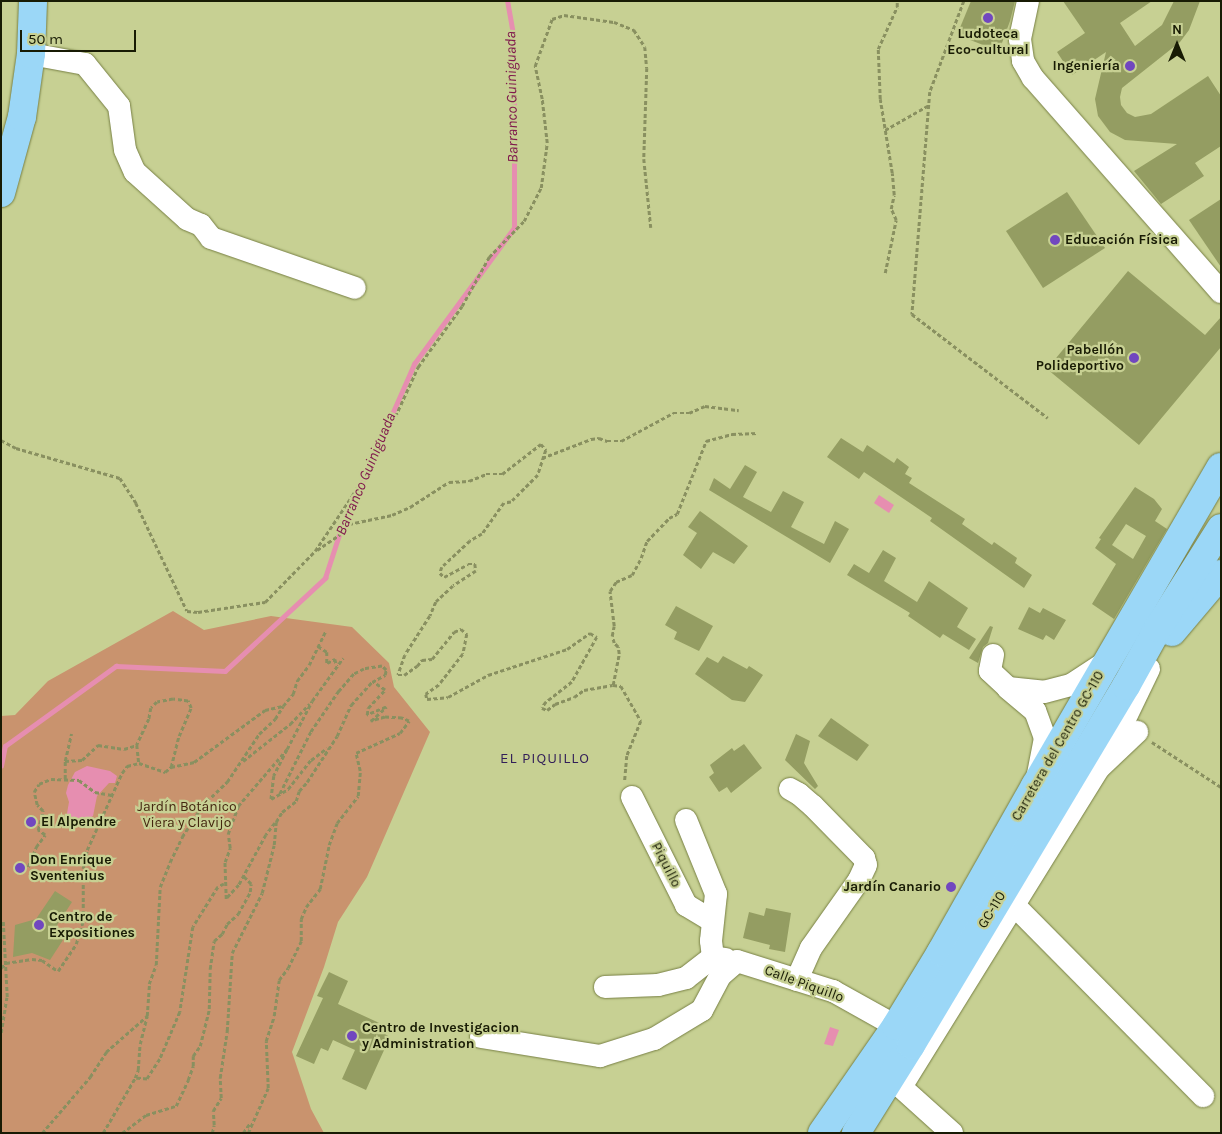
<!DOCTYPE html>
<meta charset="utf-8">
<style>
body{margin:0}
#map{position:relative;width:1222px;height:1134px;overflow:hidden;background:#c7d093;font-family:Karla,sans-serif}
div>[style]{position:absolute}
.green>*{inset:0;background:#c9936e}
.water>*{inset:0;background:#e68eb0}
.stream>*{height:4.5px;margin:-2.25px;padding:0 2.25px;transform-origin:2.25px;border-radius:2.25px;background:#e68eb0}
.building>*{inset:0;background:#949d62}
.path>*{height:2.5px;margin-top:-1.25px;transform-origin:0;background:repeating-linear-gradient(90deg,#899060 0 4px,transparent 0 6.5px)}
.roads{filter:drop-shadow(0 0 1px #788045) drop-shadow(0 0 1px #788045)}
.minor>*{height:22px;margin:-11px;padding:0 11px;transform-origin:11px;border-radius:11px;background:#fff}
.major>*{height:28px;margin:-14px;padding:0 14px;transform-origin:14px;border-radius:14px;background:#9bd7f7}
.dots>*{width:14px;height:14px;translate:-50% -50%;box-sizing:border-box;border:2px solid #c7d093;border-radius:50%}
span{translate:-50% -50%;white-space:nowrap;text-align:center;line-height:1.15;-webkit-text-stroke:4.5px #c7d093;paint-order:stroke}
.poi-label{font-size:14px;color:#181b04;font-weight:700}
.right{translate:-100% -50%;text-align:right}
.left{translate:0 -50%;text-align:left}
.street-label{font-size:14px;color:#181b04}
.park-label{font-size:14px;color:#452710}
.water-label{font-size:15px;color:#801a4d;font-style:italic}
.neighbourhood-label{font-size:15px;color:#321e58;letter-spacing:1px}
.frame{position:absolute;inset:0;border:2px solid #181b04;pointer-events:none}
.north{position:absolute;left:1152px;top:20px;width:50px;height:50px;-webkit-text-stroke:4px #c7d093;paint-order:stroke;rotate:0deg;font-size:14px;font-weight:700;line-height:20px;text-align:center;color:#181b04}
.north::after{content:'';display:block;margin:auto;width:18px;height:22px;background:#181b04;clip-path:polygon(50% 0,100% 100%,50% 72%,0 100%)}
.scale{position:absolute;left:20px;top:30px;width:116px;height:22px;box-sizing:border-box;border:2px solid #181b04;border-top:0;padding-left:6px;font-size:15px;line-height:18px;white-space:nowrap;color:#181b04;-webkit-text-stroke:4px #c7d093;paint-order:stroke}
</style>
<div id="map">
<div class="green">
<i style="clip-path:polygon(173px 611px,204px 630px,271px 616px,352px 627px,389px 663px,394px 687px,430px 732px,367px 877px,338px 922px,324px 967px,292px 1052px,311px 1109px,324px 1133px,1px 1133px,1px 716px,15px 715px,48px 681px)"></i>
</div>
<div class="water">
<i style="clip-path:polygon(879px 495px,894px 505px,889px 513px,874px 503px)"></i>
<i style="clip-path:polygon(87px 766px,110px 771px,117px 776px,115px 783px,109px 783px,97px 796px,93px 816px,84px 822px,72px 823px,66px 819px,69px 802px,66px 793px,68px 785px,75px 772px)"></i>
<i style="clip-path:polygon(830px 1027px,839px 1030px,833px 1046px,824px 1044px)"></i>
</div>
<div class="stream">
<i style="left:1px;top:766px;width:20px;rotate:-79deg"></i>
<i style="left:5px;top:746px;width:137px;rotate:-35.8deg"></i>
<i style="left:116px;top:666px;width:109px;rotate:2.6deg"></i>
<i style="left:225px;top:671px;width:137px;rotate:-42.9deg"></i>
<i style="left:325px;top:578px;width:45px;rotate:-72deg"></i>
<i style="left:339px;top:535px;width:187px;rotate:-66.3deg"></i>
<i style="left:414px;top:364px;width:169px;rotate:-53.7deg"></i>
<i style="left:514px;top:228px;width:188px;rotate:-90deg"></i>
<i style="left:514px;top:40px;width:40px;rotate:-100deg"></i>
</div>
<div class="building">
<i style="clip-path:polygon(971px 1px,1015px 1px,1010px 21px,999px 51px,957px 35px)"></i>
<i style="clip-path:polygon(1063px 1px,1152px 1px,1120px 23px,1135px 46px,1162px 25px,1174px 1px,1200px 1px,1189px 30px,1180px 42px,1122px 88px,1120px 97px,1121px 105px,1127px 113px,1135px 117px,1151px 114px,1208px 76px,1221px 96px,1221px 146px,1195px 163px,1204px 176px,1161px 204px,1134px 171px,1177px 144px,1125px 140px,1110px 132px,1098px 116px,1095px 99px,1106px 52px,1072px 75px,1057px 52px,1085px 33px)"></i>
<i style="clip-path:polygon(1067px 192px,1105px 248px,1043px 288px,1006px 231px)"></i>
<i style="clip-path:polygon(1221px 199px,1221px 267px,1189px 220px)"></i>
<i style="clip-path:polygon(1128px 271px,1205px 335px,1221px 317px,1221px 347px,1139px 445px,1047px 369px)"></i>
<i style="clip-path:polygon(841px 438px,863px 452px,867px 445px,894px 463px,897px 458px,909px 467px,905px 474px,912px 478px,909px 483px,965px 519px,962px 524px,992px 545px,994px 542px,1017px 558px,1015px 563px,1032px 575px,1024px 588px,930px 521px,932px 518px,864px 472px,859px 479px,827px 457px)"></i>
<i style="clip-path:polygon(745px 465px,757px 472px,743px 497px,771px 512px,783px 491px,804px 502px,791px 527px,824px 544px,835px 521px,849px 529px,830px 563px,709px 490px,714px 478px,730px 489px)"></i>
<i style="clip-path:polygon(evenodd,1135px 487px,1154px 499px,1162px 509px,1155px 521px,1167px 529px,1114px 619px,1092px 604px,1116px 564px,1095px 548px,1101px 539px,1099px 538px,1135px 487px,1126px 524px,1146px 536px,1133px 559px,1112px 545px,1126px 524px)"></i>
<i style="clip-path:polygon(700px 511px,748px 546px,734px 564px,713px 552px,701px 569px,683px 555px,697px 533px,688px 527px)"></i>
<i style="clip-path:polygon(883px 550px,896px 558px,884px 581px,917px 602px,929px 581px,968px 608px,957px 627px,976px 639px,969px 650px,943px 634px,940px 638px,908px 616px,910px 613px,847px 575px,854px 564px,869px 573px)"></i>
<i style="clip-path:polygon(676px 606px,713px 626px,699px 651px,674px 639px,677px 632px,665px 625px)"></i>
<i style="clip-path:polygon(1029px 607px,1040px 613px,1043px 608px,1066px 620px,1054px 640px,1046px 635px,1043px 640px,1018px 629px)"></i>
<i style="clip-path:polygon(990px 626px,993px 627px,988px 643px,983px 647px,978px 663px,969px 658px)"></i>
<i style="clip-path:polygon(723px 656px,747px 669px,749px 666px,763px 675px,745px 702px,732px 700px,695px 674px,707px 657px,718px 663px)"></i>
<i style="clip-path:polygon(831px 718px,869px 745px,857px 761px,818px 736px)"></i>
<i style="clip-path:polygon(796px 734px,810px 741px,804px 763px,818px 786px,815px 789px,785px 760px)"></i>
<i style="clip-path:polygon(744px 744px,762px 768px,731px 793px,727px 787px,719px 792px,709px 777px,714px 773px,710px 765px,732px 748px,734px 751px)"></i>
<i style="clip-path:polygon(55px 891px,72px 902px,52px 933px,63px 940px,50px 960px,32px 953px,13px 957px,15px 925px,36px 919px)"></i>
<i style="clip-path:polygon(766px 908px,791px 913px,785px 952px,769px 949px,770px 945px,743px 938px,749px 912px,764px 916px)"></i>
<i style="clip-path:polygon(329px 972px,348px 981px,338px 1004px,388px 1027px,385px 1034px,390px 1037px,366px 1090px,342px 1079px,355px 1050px,333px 1040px,328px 1051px,321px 1048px,314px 1064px,296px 1056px,323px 998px,317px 996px)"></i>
</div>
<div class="path">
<i style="left:964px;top:1px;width:97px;rotate:110.5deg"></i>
<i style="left:930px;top:92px;width:223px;rotate:94.6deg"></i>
<i style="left:912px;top:314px;width:171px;rotate:37.4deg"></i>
<i style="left:885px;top:130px;width:51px;rotate:-29.6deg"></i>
<i style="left:885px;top:273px;width:54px;rotate:-78.3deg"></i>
<i style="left:896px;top:220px;width:12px;rotate:-114deg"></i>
<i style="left:891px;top:209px;width:14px;rotate:-78deg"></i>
<i style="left:894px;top:195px;width:22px;rotate:-95deg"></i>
<i style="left:892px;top:173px;width:75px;rotate:-99.2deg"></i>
<i style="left:880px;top:99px;width:50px;rotate:-92.3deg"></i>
<i style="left:878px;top:49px;width:46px;rotate:-65.7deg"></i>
<i style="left:897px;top:7px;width:6px;rotate:-90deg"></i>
<i style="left:1px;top:440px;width:17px;rotate:28deg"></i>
<i style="left:16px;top:448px;width:108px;rotate:16.1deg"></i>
<i style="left:120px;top:478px;width:30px;rotate:57deg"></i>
<i style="left:136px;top:503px;width:119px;rotate:64.7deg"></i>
<i style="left:187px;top:611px;width:11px;rotate:5deg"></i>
<i style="left:198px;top:612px;width:68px;rotate:-8.5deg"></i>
<i style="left:265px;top:602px;width:71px;rotate:-45.6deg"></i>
<i style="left:315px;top:551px;width:66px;rotate:-56.1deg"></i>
<i style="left:352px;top:496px;width:52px;rotate:-58.5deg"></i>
<i style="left:379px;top:452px;width:94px;rotate:-65.4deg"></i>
<i style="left:418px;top:367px;width:75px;rotate:-54.2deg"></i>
<i style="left:462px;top:306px;width:56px;rotate:-61.1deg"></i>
<i style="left:489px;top:257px;width:50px;rotate:-45.8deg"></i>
<i style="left:524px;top:221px;width:37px;rotate:-63deg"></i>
<i style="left:541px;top:188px;width:45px;rotate:-82.4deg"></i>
<i style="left:547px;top:143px;width:44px;rotate:-96.5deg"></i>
<i style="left:542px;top:99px;width:34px;rotate:-102deg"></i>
<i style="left:535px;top:66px;width:50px;rotate:-70.1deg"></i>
<i style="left:552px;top:19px;width:13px;rotate:-18deg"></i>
<i style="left:564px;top:15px;width:50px;rotate:8deg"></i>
<i style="left:614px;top:22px;width:22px;rotate:22deg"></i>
<i style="left:634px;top:30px;width:20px;rotate:57deg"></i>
<i style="left:645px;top:47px;width:21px;rotate:85deg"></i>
<i style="left:647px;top:68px;width:91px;rotate:91.9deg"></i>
<i style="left:644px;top:159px;width:69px;rotate:84.2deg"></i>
<i style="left:542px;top:458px;width:53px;rotate:-21.2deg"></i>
<i style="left:591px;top:439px;width:8px;rotate:-7deg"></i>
<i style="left:599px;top:438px;width:9px;rotate:21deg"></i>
<i style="left:607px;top:441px;width:14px"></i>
<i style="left:621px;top:441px;width:59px;rotate:-28.3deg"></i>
<i style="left:673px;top:413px;width:16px"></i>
<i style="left:689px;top:413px;width:17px;rotate:-24deg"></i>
<i style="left:705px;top:406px;width:34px;rotate:7deg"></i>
<i style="left:317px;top:550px;width:27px;rotate:-34deg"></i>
<i style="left:339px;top:535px;width:15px;rotate:-48deg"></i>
<i style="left:349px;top:524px;width:44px;rotate:-11.8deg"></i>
<i style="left:392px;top:515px;width:20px;rotate:-24deg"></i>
<i style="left:410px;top:507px;width:46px;rotate:-32.7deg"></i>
<i style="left:449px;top:482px;width:20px;rotate:-3deg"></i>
<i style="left:469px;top:481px;width:18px;rotate:-22deg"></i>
<i style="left:486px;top:474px;width:16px"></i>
<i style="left:502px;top:474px;width:49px;rotate:-37.6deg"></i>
<i style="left:541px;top:444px;width:8px;rotate:50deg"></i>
<i style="left:546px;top:450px;width:26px;rotate:108deg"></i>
<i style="left:538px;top:475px;width:38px;rotate:135deg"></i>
<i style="left:511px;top:502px;width:7px;rotate:172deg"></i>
<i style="left:504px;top:503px;width:38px;rotate:125deg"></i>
<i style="left:482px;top:534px;width:14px;rotate:150deg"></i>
<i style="left:470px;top:541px;width:38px;rotate:137deg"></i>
<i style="left:442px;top:567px;width:6px;rotate:108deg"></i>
<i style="left:440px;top:573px;width:6px;rotate:45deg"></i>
<i style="left:444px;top:577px;width:27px;rotate:-28deg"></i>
<i style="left:468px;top:564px;width:7px"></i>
<i style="left:475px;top:564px;width:7px;rotate:82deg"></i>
<i style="left:476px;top:571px;width:27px;rotate:147deg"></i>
<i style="left:453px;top:586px;width:23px;rotate:137deg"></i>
<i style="left:436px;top:602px;width:15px;rotate:113deg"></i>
<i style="left:430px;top:616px;width:46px;rotate:122.7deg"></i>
<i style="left:405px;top:655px;width:21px;rotate:109deg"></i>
<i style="left:398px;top:675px;width:6px"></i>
<i style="left:404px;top:675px;width:16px;rotate:-35deg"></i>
<i style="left:417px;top:666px;width:8px;rotate:-50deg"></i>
<i style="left:422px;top:660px;width:10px;rotate:-6deg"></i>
<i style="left:432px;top:659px;width:35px;rotate:-51deg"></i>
<i style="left:454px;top:632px;width:8px;rotate:-23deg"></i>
<i style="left:461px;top:629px;width:8px;rotate:40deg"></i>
<i style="left:467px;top:634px;width:20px;rotate:101deg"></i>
<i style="left:463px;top:654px;width:39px;rotate:128deg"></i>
<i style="left:439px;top:685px;width:16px;rotate:145deg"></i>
<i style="left:426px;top:694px;width:5px;rotate:79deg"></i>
<i style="left:427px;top:699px;width:21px;rotate:-5deg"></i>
<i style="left:448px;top:697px;width:46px;rotate:-28.8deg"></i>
<i style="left:488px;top:675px;width:83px;rotate:-18.2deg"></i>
<i style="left:567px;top:649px;width:28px;rotate:-35deg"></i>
<i style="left:590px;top:633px;width:8px;rotate:30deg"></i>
<i style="left:597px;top:637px;width:51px;rotate:119.1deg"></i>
<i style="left:572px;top:682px;width:33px;rotate:142deg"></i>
<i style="left:546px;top:702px;width:7px;rotate:124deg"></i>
<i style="left:542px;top:708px;width:5px;rotate:22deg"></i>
<i style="left:547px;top:710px;width:10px;rotate:-37deg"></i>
<i style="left:555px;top:704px;width:20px;rotate:-20deg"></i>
<i style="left:574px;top:697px;width:12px;rotate:-35deg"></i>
<i style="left:584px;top:690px;width:29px;rotate:-10deg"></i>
<i style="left:613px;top:685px;width:8px;rotate:7deg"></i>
<i style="left:621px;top:686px;width:40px;rotate:60.3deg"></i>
<i style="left:641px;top:721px;width:38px;rotate:112deg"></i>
<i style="left:627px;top:756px;width:25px;rotate:95deg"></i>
<i style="left:318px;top:646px;width:11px;rotate:34deg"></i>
<i style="left:327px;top:652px;width:11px;rotate:90deg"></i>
<i style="left:327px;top:663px;width:9px;rotate:-27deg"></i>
<i style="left:335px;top:659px;width:7px;rotate:74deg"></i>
<i style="left:613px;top:685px;width:32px;rotate:-79deg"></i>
<i style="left:619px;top:654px;width:7px;rotate:-98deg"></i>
<i style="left:618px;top:647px;width:6px;rotate:-135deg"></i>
<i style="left:614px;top:643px;width:7px;rotate:-106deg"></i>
<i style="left:612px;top:636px;width:10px;rotate:-79deg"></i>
<i style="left:614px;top:626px;width:35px;rotate:-97deg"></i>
<i style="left:610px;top:591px;width:11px;rotate:-56deg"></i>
<i style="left:616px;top:582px;width:17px;rotate:-24deg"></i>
<i style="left:632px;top:575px;width:19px;rotate:-62deg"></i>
<i style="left:641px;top:558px;width:18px;rotate:-71deg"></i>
<i style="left:647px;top:541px;width:32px;rotate:-46deg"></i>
<i style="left:669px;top:518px;width:9px;rotate:-27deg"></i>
<i style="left:677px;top:514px;width:79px;rotate:-68.3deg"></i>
<i style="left:706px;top:441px;width:27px;rotate:-15deg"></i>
<i style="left:732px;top:434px;width:26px;rotate:-2deg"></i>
<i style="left:1152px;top:742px;width:82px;rotate:33.1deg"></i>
<i style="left:287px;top:750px;width:29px;rotate:117deg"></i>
<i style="left:274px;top:776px;width:23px;rotate:97deg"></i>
<i style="left:271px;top:799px;width:20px;rotate:-30deg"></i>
<i style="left:288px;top:789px;width:37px;rotate:-52deg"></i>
<i style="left:311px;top:760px;width:20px;rotate:-37deg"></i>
<i style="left:65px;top:761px;width:17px;rotate:-3deg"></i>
<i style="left:82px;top:760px;width:22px;rotate:-43deg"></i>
<i style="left:98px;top:745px;width:26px;rotate:9deg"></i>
<i style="left:124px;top:749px;width:14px;rotate:-17deg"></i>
<i style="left:243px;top:761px;width:60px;rotate:-38.2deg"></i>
<i style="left:290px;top:724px;width:28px;rotate:-46deg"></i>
<i style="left:171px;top:767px;width:24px;rotate:-12deg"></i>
<i style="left:194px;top:762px;width:88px;rotate:-36.2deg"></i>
<i style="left:265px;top:710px;width:18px;rotate:-13deg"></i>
<i style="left:65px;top:779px;width:18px;rotate:-90deg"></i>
<i style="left:65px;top:761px;width:28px;rotate:-77deg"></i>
<i style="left:275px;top:823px;width:15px;rotate:127deg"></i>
<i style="left:266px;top:835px;width:57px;rotate:118.4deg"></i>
<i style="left:239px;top:885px;width:19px;rotate:133deg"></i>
<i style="left:226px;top:899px;width:37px;rotate:-92deg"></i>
<i style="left:225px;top:862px;width:15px;rotate:-70deg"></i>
<i style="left:230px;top:848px;width:14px;rotate:-98deg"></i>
<i style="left:228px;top:834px;width:30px;rotate:-70deg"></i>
<i style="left:238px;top:806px;width:75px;rotate:-49.3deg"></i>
<i style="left:287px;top:749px;width:54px;rotate:-62.5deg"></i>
<i style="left:312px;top:701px;width:53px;rotate:-54.2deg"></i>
<i style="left:28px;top:867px;width:22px;rotate:-68deg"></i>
<i style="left:36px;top:847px;width:15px;rotate:-53deg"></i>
<i style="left:45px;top:835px;width:9px;rotate:-144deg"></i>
<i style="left:38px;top:830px;width:20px;rotate:-75deg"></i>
<i style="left:43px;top:811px;width:8px;rotate:-135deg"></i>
<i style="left:37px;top:805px;width:13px;rotate:-103deg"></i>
<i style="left:34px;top:792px;width:9px;rotate:-58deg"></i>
<i style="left:39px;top:784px;width:13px;rotate:-23deg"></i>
<i style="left:51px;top:779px;width:28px;rotate:2deg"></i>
<i style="left:79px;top:780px;width:20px;rotate:37deg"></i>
<i style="left:95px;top:792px;width:17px;rotate:10deg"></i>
<i style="left:224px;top:884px;width:7px;rotate:153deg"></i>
<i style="left:218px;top:887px;width:47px;rotate:122deg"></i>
<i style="left:193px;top:927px;width:86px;rotate:98.7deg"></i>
<i style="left:180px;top:1012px;width:51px;rotate:113.1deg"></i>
<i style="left:160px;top:1059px;width:24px;rotate:123deg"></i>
<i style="left:147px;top:1079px;width:12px;rotate:-175deg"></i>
<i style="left:135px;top:1078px;width:9px;rotate:-69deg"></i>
<i style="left:138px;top:1070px;width:26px;rotate:-86deg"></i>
<i style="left:140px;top:1044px;width:29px;rotate:-76deg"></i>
<i style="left:147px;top:1016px;width:32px;rotate:-86deg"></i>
<i style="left:149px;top:984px;width:20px;rotate:-70deg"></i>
<i style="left:156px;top:965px;width:78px;rotate:-87.1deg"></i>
<i style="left:160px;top:887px;width:27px;rotate:-68deg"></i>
<i style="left:170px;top:862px;width:28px;rotate:-64deg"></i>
<i style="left:182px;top:837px;width:37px;rotate:-57deg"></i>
<i style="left:202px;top:806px;width:35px;rotate:-44deg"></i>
<i style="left:227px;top:782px;width:58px;rotate:-56.3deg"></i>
<i style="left:259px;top:734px;width:22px;rotate:-43deg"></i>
<i style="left:275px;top:719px;width:15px;rotate:-58deg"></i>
<i style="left:283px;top:706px;width:16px;rotate:-50deg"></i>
<i style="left:293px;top:694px;width:14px;rotate:-73deg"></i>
<i style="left:297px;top:681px;width:20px;rotate:-53deg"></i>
<i style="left:309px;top:665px;width:37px;rotate:-64deg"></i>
<i style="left:1px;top:968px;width:7px;rotate:-45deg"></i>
<i style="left:6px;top:963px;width:26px;rotate:-9deg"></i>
<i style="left:32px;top:959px;width:10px;rotate:6deg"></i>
<i style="left:42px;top:960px;width:19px;rotate:35deg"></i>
<i style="left:58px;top:971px;width:32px;rotate:-56deg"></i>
<i style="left:76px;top:944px;width:24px;rotate:-73deg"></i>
<i style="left:83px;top:921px;width:53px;rotate:-90deg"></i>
<i style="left:83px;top:868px;width:18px;rotate:-77deg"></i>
<i style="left:87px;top:850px;width:85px;rotate:-65.6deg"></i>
<i style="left:122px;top:773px;width:9px;rotate:-54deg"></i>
<i style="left:127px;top:766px;width:12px;rotate:-14deg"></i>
<i style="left:139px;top:763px;width:28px;rotate:19deg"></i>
<i style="left:165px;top:772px;width:8px;rotate:-40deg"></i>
<i style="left:171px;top:767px;width:32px;rotate:-76deg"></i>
<i style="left:179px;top:736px;width:30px;rotate:-67deg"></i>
<i style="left:191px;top:708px;width:8px;rotate:-113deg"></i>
<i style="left:188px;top:701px;width:15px;rotate:-172deg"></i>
<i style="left:173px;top:699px;width:16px;rotate:169deg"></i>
<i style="left:157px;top:702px;width:8px;rotate:135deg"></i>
<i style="left:151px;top:708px;width:11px;rotate:100deg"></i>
<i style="left:149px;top:719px;width:29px;rotate:115deg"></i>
<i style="left:137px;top:745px;width:18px;rotate:84deg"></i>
<i style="left:1px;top:1033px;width:36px;rotate:-81deg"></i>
<i style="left:7px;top:997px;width:76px;rotate:-93deg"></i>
<i style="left:42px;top:1133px;width:74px;rotate:-49.4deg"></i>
<i style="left:90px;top:1077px;width:30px;rotate:-57deg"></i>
<i style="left:106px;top:1052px;width:55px;rotate:-41.3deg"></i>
<i style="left:103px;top:1133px;width:64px;rotate:-59.8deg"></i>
<i style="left:122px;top:1133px;width:30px;rotate:-37deg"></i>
<i style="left:146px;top:1115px;width:31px;rotate:-17deg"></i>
<i style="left:176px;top:1106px;width:29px;rotate:-65deg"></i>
<i style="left:188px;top:1080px;width:15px;rotate:-70deg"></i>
<i style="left:193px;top:1066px;width:10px;rotate:-90deg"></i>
<i style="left:193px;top:1056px;width:12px;rotate:-55deg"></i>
<i style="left:200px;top:1046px;width:38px;rotate:-76deg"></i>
<i style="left:209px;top:1009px;width:40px;rotate:-88.6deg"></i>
<i style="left:210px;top:969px;width:28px;rotate:-82deg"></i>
<i style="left:214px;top:941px;width:11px;rotate:-41deg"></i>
<i style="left:222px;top:934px;width:11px;rotate:-63deg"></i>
<i style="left:227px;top:924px;width:15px;rotate:-42deg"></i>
<i style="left:238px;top:914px;width:25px;rotate:-61deg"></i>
<i style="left:250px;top:892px;width:8px;rotate:-83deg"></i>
<i style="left:251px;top:884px;width:11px;rotate:-135deg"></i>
<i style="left:212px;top:1133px;width:8px;rotate:-76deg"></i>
<i style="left:214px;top:1125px;width:14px;rotate:-94deg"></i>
<i style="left:213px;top:1111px;width:15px;rotate:-58deg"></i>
<i style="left:221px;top:1098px;width:20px;rotate:-93deg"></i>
<i style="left:220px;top:1078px;width:48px;rotate:-81.5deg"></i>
<i style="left:227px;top:1031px;width:78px;rotate:-86.3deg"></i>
<i style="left:232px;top:953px;width:67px;rotate:-63.4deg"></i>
<i style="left:262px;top:893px;width:49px;rotate:-76deg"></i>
<i style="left:274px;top:845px;width:23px;rotate:-85deg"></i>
<i style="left:276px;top:822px;width:12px;rotate:-59deg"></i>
<i style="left:282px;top:812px;width:18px;rotate:-38deg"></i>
<i style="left:296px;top:801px;width:10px;rotate:-73deg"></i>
<i style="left:299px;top:791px;width:12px;rotate:-48deg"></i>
<i style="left:307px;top:782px;width:55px;rotate:-56.9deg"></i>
<i style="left:337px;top:736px;width:34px;rotate:-66deg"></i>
<i style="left:351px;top:705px;width:31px;rotate:-48deg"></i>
<i style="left:372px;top:682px;width:15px;rotate:-28deg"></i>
<i style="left:385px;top:675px;width:5px;rotate:-79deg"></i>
<i style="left:386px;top:670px;width:6px;rotate:-135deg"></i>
<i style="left:382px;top:666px;width:18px;rotate:171deg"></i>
<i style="left:364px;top:669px;width:11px;rotate:153deg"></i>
<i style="left:354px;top:674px;width:23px;rotate:131deg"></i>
<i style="left:339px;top:691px;width:50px;rotate:124.3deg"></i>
<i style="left:311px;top:732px;width:69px;rotate:116.6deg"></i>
<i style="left:243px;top:1133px;width:12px;rotate:-55deg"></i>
<i style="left:248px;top:1133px;width:49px;rotate:-66deg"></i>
<i style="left:268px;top:1088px;width:47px;rotate:-92.4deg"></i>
<i style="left:266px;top:1041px;width:26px;rotate:-72deg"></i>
<i style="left:274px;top:1016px;width:36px;rotate:-82deg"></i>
<i style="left:279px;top:980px;width:15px;rotate:-53deg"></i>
<i style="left:288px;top:968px;width:30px;rotate:-64deg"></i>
<i style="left:301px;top:941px;width:22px;rotate:-90deg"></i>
<i style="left:301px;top:919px;width:13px;rotate:-67deg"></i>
<i style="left:306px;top:907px;width:23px;rotate:-52deg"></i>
<i style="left:320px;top:889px;width:45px;rotate:-78.4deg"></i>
<i style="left:329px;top:845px;width:23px;rotate:-70deg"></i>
<i style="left:337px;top:823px;width:34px;rotate:-52deg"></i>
<i style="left:358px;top:796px;width:25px;rotate:-85deg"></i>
<i style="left:360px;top:771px;width:18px;rotate:-103deg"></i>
<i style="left:356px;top:753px;width:48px;rotate:-24.4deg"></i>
<i style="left:400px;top:733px;width:15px;rotate:-53deg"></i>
<i style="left:409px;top:721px;width:8px;rotate:-157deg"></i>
<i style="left:402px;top:718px;width:17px;rotate:-177deg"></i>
<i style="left:385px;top:717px;width:15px;rotate:164deg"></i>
<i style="left:371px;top:721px;width:21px;rotate:-43deg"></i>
<i style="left:386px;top:707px;width:21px;rotate:157deg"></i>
<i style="left:367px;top:715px;width:7px;rotate:-82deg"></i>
<i style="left:368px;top:708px;width:25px;rotate:-47deg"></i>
<i style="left:385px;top:690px;width:14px;rotate:-146deg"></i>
</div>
<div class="roads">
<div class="minor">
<i style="left:1028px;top:1px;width:39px;rotate:102deg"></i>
<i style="left:1020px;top:39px;width:22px;rotate:82deg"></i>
<i style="left:1023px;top:61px;width:20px;rotate:60deg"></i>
<i style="left:1033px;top:78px;width:285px;rotate:48.7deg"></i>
<i style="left:31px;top:54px;width:55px;rotate:10.5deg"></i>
<i style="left:85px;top:64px;width:54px;rotate:51deg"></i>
<i style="left:119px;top:106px;width:44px;rotate:82.2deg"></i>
<i style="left:125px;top:150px;width:24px;rotate:66deg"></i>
<i style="left:135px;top:172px;width:70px;rotate:42.1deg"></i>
<i style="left:187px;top:219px;width:15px;rotate:23deg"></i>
<i style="left:201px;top:225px;width:16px;rotate:52deg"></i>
<i style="left:211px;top:238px;width:152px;rotate:19.1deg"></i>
<i style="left:993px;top:655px;width:16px;rotate:101deg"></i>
<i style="left:990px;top:671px;width:25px;rotate:43deg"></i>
<i style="left:1102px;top:745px;width:30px;rotate:-46deg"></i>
<i style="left:1123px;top:723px;width:60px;rotate:-64.3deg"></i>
<i style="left:1038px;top:774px;width:37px;rotate:-79deg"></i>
<i style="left:1045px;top:738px;width:29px;rotate:-110deg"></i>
<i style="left:1035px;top:711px;width:35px;rotate:-140deg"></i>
<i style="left:1008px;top:688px;width:36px;rotate:6deg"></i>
<i style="left:1044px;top:692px;width:28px;rotate:-15deg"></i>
<i style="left:1071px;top:685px;width:42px;rotate:-33.3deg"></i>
<i style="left:790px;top:789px;width:10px;rotate:29deg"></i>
<i style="left:799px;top:794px;width:18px;rotate:41deg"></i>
<i style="left:813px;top:806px;width:73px;rotate:45.6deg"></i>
<i style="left:864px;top:858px;width:7px;rotate:74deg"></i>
<i style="left:866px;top:865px;width:17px;rotate:115deg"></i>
<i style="left:859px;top:880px;width:83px;rotate:125.2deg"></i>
<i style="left:811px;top:948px;width:35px;rotate:114deg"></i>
<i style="left:632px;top:797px;width:121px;rotate:63.4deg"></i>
<i style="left:686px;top:905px;width:31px;rotate:31deg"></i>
<i style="left:686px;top:820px;width:80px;rotate:67.9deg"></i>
<i style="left:716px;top:894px;width:47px;rotate:96.1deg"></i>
<i style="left:711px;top:941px;width:16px;rotate:83deg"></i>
<i style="left:1014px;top:905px;width:269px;rotate:45.3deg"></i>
<i style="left:605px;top:987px;width:53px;rotate:-2.2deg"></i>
<i style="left:658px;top:985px;width:29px;rotate:-14deg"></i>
<i style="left:686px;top:978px;width:34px;rotate:-38deg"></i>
<i style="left:713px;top:957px;width:13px;rotate:9deg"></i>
<i style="left:481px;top:1037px;width:121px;rotate:9.1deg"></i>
<i style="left:600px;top:1056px;width:57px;rotate:-17.5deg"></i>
<i style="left:654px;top:1039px;width:56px;rotate:-31.1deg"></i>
<i style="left:702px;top:1010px;width:40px;rotate:-62deg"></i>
<i style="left:721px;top:975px;width:21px;rotate:-41deg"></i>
<i style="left:737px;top:961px;width:101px;rotate:17.4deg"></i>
<i style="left:833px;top:991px;width:72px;rotate:29.1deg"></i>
<i style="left:952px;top:1133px;width:69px;rotate:-138deg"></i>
<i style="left:901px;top:1087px;width:374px;rotate:-58.2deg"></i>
<i style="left:1098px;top:769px;width:54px;rotate:-43.5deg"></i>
</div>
<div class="major">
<i style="left:1px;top:193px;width:79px;rotate:-74.6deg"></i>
<i style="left:22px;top:117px;width:64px;rotate:-81.9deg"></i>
<i style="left:31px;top:54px;width:53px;rotate:-87.8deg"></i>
<i style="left:1172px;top:632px;width:76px;rotate:-49.8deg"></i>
<i style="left:822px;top:1133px;width:130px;rotate:-55.3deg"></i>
<i style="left:896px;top:1026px;width:87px;rotate:-58.7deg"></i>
<i style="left:941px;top:952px;width:191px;rotate:-60.5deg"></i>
<i style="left:1035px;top:786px;width:369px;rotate:-59.8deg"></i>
<i style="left:856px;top:1133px;width:104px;rotate:-58deg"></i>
<i style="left:911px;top:1045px;width:418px;rotate:-59.1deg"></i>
<i style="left:1126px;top:686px;width:66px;rotate:-61.1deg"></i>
<i style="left:1158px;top:628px;width:118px;rotate:-57.8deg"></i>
</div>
</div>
<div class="dots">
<i style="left:988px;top:18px;background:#7147bf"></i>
<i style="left:1130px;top:66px;background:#7147bf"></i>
<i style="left:1055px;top:240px;background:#7147bf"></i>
<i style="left:1134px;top:358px;background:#7147bf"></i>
<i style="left:31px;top:822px;background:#7147bf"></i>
<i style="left:20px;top:868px;background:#7147bf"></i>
<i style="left:951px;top:887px;background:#7147bf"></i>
<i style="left:39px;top:925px;background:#7147bf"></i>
<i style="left:352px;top:1036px;background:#7147bf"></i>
</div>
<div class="poi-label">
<span style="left:988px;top:42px">Ludoteca<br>Eco-cultural</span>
<span class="right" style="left:1120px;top:66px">Ingeniería</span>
<span class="left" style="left:1065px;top:240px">Educación Física</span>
<span class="right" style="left:1124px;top:358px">Pabellón<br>Polideportivo</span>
<span class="left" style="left:41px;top:822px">El Alpendre</span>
<span class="left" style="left:30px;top:868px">Don Enrique<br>Sventenius</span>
<span class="right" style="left:941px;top:887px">Jardín Canario</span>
<span class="left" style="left:49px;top:925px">Centro de<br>Expositiones</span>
<span class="left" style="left:362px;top:1036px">Centro de Investigacion<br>y Administration</span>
</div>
<div class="street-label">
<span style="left:1058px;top:746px;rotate:-60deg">Carretera del Centro GC-110</span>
<span style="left:666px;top:865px;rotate:63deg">Piquillo</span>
<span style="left:992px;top:910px;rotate:-59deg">GC-110</span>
<span style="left:804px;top:984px;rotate:20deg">Calle Piquillo</span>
</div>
<div class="park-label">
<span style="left:187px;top:815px">Jardín Botánico<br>Viera y Clavijo</span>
</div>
<div class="water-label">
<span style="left:512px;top:97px;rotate:-91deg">Barranco Guiniguada</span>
<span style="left:366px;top:474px;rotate:-67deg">Barranco Guiniguada</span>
</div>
<div class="neighbourhood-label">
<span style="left:545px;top:759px">EL PIQUILLO</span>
</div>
<div class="frame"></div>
<div class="north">N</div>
<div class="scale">50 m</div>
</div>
